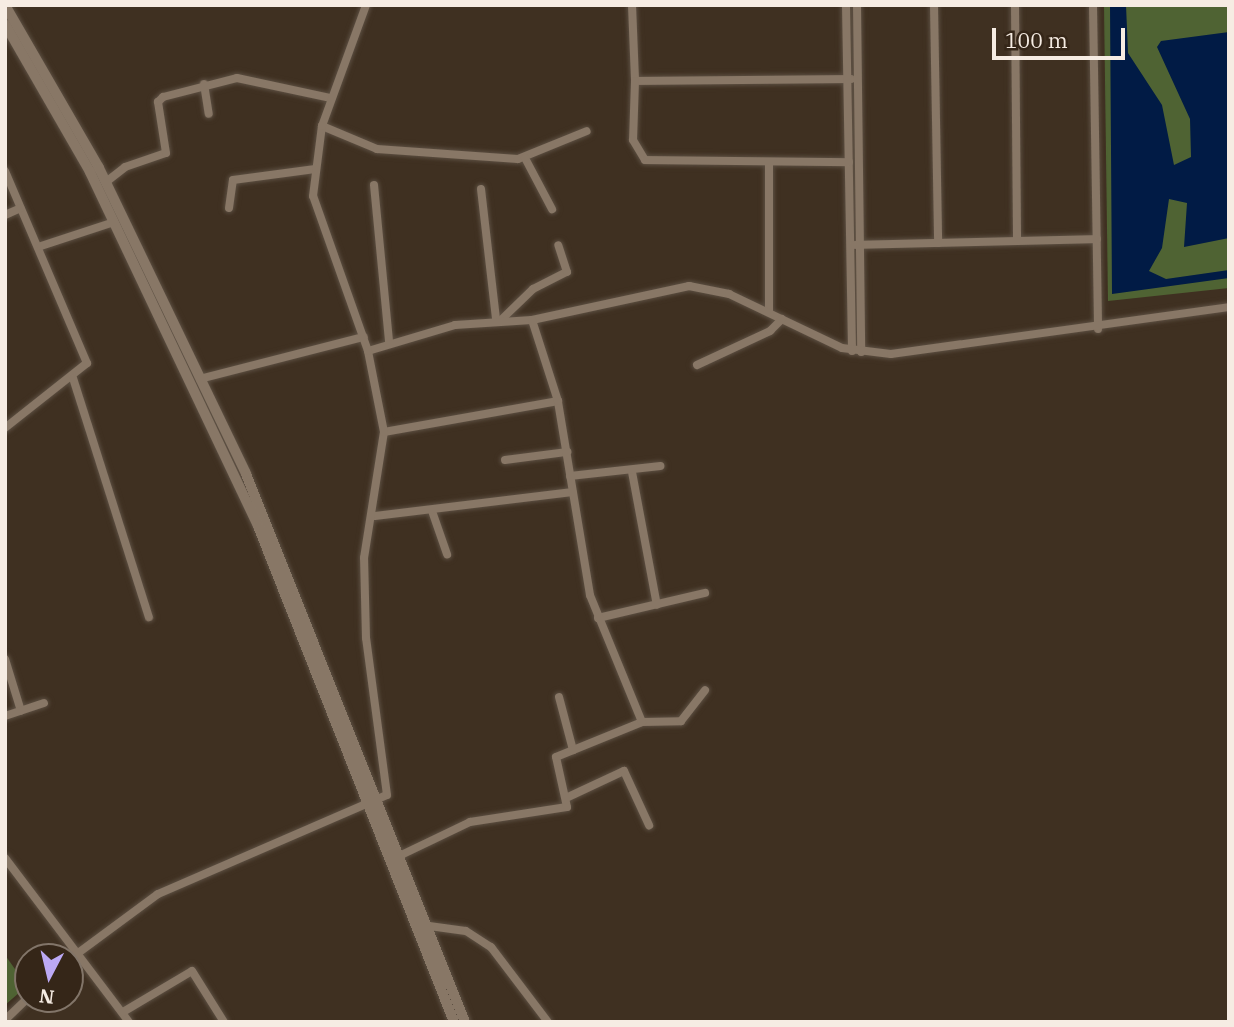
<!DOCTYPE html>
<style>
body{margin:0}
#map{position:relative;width:1234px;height:1027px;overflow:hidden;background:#3f3021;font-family:"IBM Plex Serif",serif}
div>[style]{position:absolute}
.green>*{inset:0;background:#4f6333}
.water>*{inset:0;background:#011b45}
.roads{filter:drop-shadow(0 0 2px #5c4f42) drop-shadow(0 0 2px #5c4f42)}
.minor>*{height:8px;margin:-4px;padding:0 4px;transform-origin:4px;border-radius:4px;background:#876}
.secondary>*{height:10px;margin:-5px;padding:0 5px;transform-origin:5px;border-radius:5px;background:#876}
span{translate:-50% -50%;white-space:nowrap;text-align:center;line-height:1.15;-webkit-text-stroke:6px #352618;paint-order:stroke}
.frame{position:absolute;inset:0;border:7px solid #f6ece3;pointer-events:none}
.north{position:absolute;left:14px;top:943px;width:70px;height:70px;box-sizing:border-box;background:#352618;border:2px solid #827569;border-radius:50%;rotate:187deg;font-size:19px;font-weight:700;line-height:28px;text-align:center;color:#f6ece3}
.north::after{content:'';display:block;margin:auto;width:24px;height:32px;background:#bca9f5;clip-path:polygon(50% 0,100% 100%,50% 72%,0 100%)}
.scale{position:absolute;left:992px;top:28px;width:133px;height:32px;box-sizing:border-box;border:4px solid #f6ece3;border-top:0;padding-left:9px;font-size:21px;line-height:24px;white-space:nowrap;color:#f6ece3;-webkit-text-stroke:5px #352618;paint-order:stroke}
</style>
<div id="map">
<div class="green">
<i style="clip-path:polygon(1104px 5px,1229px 5px,1229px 288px,1108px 301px)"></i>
<i style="clip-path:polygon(5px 955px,27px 986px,5px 1005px)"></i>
</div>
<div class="water">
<i style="clip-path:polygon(1110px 5px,1126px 5px,1128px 53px,1162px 105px,1174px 165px,1191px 157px,1190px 119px,1157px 47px,1161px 41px,1229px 32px,1229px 238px,1184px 247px,1187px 203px,1169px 199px,1162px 248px,1149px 271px,1166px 279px,1229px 270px,1229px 278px,1112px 294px)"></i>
</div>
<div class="roads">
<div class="minor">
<i style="left:632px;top:5px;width:76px;rotate:87.7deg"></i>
<i style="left:635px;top:81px;width:216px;rotate:-0.5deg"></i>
<i style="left:846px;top:5px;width:346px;rotate:89deg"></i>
<i style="left:857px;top:5px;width:347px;rotate:89.3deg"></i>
<i style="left:934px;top:5px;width:238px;rotate:89deg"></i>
<i style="left:1015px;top:5px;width:236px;rotate:89.5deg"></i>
<i style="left:1093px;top:5px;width:324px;rotate:89.1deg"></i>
<i style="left:635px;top:81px;width:59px;rotate:91.9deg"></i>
<i style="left:633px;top:140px;width:23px;rotate:59deg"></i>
<i style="left:645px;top:160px;width:204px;rotate:0.6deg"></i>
<i style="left:204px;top:84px;width:30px;rotate:81deg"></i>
<i style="left:322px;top:126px;width:60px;rotate:22.7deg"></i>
<i style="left:377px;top:149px;width:141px;rotate:4.1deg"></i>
<i style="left:518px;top:159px;width:74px;rotate:-22.1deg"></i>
<i style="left:525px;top:158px;width:58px;rotate:62.1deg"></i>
<i style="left:769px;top:162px;width:149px;rotate:90deg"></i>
<i style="left:5px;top:171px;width:209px;rotate:66.9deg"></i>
<i style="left:87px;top:363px;width:105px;rotate:141.6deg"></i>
<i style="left:106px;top:182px;width:24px;rotate:-38deg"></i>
<i style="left:125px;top:167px;width:43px;rotate:-18.9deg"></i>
<i style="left:166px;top:153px;width:52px;rotate:-98.9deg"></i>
<i style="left:158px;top:102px;width:7px;rotate:-45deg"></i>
<i style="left:163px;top:97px;width:76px;rotate:-14.4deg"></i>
<i style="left:237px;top:78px;width:95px;rotate:12.1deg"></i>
<i style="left:374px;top:185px;width:158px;rotate:84.5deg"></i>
<i style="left:481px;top:189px;width:131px;rotate:83.4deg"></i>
<i style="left:229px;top:208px;width:28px;rotate:-82deg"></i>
<i style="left:233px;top:180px;width:83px;rotate:-7.6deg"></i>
<i style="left:5px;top:215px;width:17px;rotate:-24deg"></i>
<i style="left:855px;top:245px;width:242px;rotate:-1.4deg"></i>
<i style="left:41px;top:246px;width:77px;rotate:-18.2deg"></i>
<i style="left:502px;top:319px;width:43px;rotate:-44.1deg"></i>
<i style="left:533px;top:289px;width:38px;rotate:-27deg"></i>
<i style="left:567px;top:272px;width:28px;rotate:-108deg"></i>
<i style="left:368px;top:351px;width:91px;rotate:-16.6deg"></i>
<i style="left:455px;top:325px;width:77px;rotate:-3.7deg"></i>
<i style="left:532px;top:320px;width:161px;rotate:-12.2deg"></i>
<i style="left:689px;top:286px;width:41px;rotate:11.3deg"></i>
<i style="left:729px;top:294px;width:125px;rotate:25.5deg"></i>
<i style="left:842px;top:348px;width:49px;rotate:7deg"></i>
<i style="left:891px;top:354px;width:341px;rotate:-7.9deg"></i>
<i style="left:697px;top:365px;width:81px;rotate:-25deg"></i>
<i style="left:770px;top:331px;width:17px;rotate:-45deg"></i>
<i style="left:73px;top:378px;width:251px;rotate:72.4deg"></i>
<i style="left:200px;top:379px;width:169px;rotate:-14.4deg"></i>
<i style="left:384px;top:432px;width:177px;rotate:-10.1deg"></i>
<i style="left:505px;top:460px;width:63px;rotate:-7.4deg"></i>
<i style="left:632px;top:472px;width:135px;rotate:79.4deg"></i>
<i style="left:570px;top:476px;width:91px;rotate:-6.3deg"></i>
<i style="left:432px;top:511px;width:46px;rotate:70.8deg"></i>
<i style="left:375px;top:516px;width:199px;rotate:-6.9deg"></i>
<i style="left:598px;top:618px;width:110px;rotate:-13.2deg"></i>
<i style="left:5px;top:659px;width:54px;rotate:72.9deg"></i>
<i style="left:559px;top:697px;width:55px;rotate:75.2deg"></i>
<i style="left:5px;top:716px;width:41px;rotate:-18.4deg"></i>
<i style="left:642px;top:722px;width:39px;rotate:-1deg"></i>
<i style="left:681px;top:721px;width:39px;rotate:-52deg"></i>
<i style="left:566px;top:798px;width:64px;rotate:-25deg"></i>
<i style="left:624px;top:771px;width:60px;rotate:65.2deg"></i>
<i style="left:397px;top:857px;width:81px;rotate:-25.6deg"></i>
<i style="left:470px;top:822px;width:98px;rotate:-8.8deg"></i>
<i style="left:567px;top:807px;width:51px;rotate:-102.4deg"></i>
<i style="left:556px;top:757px;width:93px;rotate:-22.1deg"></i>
<i style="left:642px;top:722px;width:137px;rotate:-112.3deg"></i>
<i style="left:590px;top:595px;width:197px;rotate:-99.4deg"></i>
<i style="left:558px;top:401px;width:85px;rotate:-107.8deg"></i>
<i style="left:5px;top:858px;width:206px;rotate:52.9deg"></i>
<i style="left:422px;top:925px;width:44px;rotate:7.8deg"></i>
<i style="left:466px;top:931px;width:30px;rotate:33deg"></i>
<i style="left:491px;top:947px;width:94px;rotate:52.8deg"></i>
<i style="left:70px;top:959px;width:109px;rotate:-36.5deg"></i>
<i style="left:158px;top:894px;width:249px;rotate:-23.4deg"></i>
<i style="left:387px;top:795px;width:158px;rotate:-97.6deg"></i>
<i style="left:366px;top:638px;width:80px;rotate:-91.4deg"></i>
<i style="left:364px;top:558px;width:128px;rotate:-81deg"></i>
<i style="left:384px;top:432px;width:83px;rotate:-101.2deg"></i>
<i style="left:368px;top:351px;width:164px;rotate:-109.5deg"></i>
<i style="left:313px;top:196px;width:71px;rotate:-82.7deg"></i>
<i style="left:322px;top:126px;width:129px;rotate:-70deg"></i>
<i style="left:123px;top:1012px;width:80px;rotate:-30.7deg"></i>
<i style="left:192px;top:971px;width:60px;rotate:57.9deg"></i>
<i style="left:5px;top:1020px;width:32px;rotate:-44deg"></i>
</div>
<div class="secondary">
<i style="left:5px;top:5px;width:188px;rotate:60deg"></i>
<i style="left:99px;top:168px;width:339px;rotate:64.3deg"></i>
<i style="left:246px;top:474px;width:590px;rotate:68.22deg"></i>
<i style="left:5px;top:24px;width:171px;rotate:60.1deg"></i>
<i style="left:90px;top:172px;width:392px;rotate:64.6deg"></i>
<i style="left:258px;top:526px;width:533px;rotate:68.44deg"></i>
</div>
</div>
<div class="frame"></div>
<div class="north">N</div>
<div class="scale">100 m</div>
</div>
